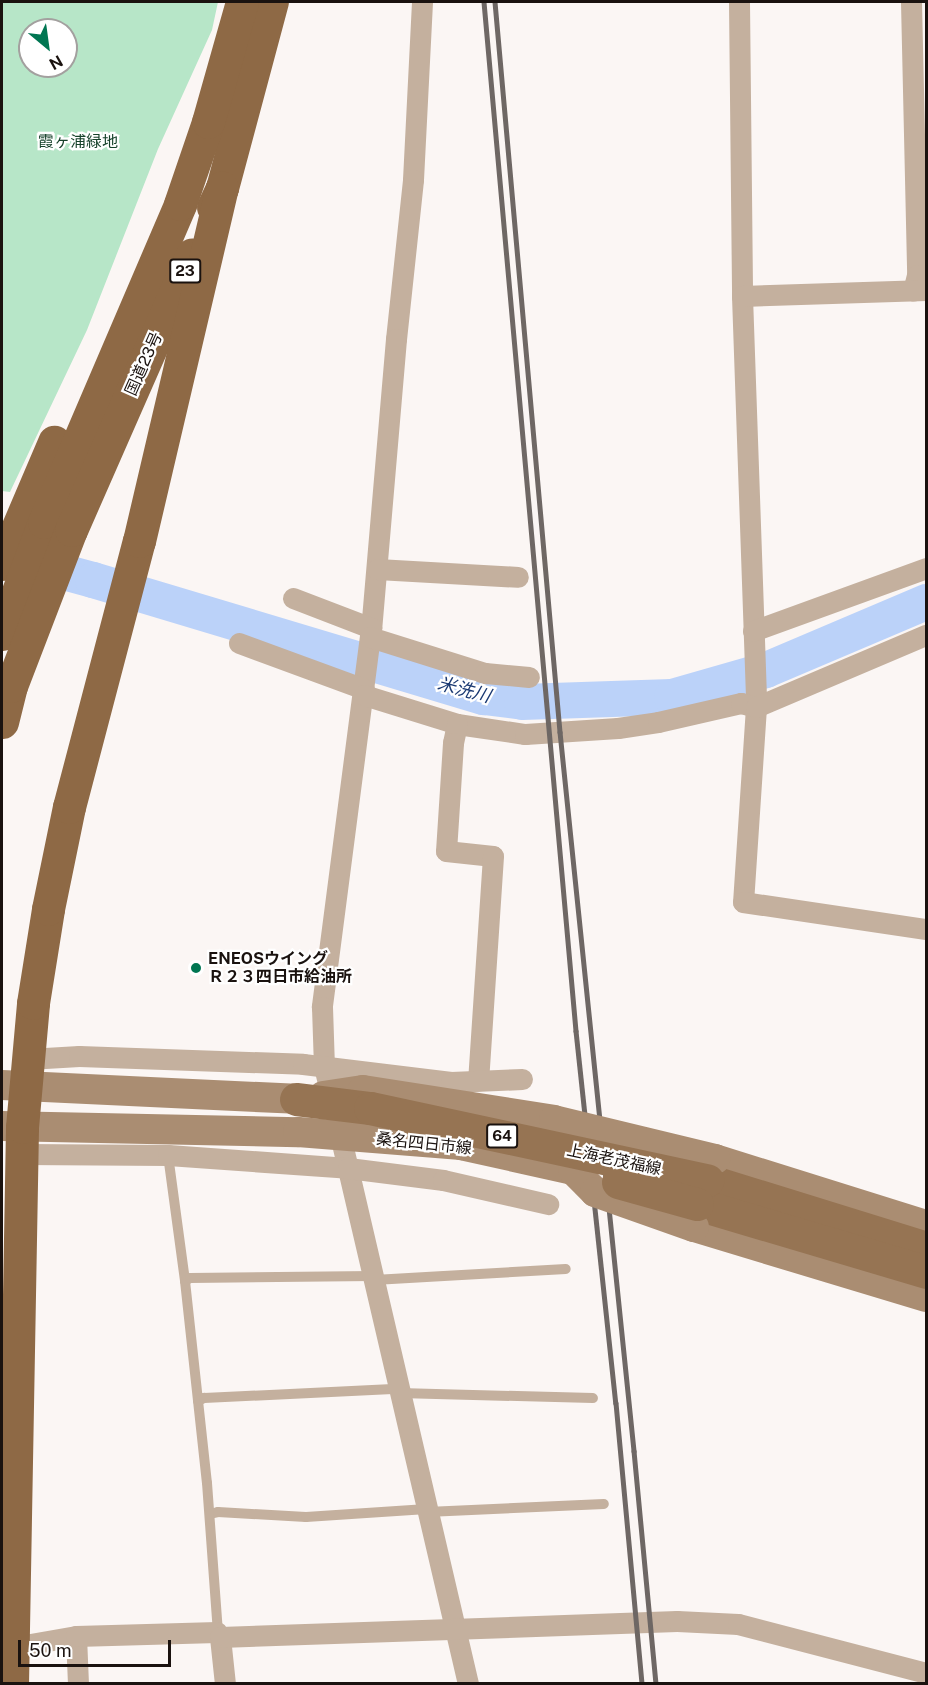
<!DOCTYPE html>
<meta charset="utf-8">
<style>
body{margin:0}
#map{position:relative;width:928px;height:1685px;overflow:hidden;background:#fbf6f4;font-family:"Public Sans","Noto Sans JP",sans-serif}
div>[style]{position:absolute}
.green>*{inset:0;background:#b7e6c8}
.river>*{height:36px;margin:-18px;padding:0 18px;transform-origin:18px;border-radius:18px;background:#bbd2f9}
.service>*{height:10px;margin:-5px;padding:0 5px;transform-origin:5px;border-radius:5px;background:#c4b09e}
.minor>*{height:21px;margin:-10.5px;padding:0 10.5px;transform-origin:10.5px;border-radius:10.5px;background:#c4b09e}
.secondary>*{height:30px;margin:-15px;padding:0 15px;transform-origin:15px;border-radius:15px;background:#aa8d72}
.primary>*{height:33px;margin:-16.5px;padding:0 16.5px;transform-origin:16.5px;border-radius:16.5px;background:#967453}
.trunk>*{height:33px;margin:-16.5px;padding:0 16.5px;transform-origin:16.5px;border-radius:16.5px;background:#8e6945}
.rail>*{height:4.5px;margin:-2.25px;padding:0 2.25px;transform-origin:2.25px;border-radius:2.25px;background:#6e6764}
.secondary-bridge>*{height:30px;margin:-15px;padding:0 15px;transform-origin:15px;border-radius:15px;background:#aa8d72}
.primary-bridge>*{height:33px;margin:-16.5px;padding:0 16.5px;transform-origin:16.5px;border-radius:16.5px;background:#967453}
.dots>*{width:16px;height:16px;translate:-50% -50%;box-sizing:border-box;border:3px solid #fff;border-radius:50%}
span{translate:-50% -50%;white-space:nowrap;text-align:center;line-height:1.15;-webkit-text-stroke:4.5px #fff;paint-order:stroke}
.shield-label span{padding:2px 4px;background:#fff;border:2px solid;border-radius:4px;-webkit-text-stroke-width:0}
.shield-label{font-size:15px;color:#1a120f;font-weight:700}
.park-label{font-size:16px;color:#16412a}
.street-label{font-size:16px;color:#1a120f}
.poi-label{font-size:16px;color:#1a120f;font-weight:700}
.left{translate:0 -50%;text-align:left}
.water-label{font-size:18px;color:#1a3972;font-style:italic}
.frame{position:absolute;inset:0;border:3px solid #1a120f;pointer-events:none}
.north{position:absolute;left:18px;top:18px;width:60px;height:60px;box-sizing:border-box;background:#fff;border:2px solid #a3a09f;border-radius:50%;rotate:151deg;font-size:16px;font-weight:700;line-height:24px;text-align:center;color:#1a120f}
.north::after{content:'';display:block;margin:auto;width:21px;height:27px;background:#007652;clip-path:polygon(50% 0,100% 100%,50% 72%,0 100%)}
.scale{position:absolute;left:18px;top:1640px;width:153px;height:27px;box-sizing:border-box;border:3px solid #1a120f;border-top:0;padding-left:8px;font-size:18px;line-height:21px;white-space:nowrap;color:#1a120f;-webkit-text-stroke:4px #fff;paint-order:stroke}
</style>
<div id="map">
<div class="green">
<i style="clip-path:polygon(evenodd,2px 2px,218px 2px,212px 30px,158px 149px,87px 330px,10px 492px,2px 491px,2px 2px,30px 30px,66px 30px,66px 66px,30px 66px,30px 30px)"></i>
</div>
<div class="river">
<i style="left:23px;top:561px;width:73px;rotate:15.2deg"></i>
<i style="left:93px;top:580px;width:408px;rotate:16.7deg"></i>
<i style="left:484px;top:697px;width:38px;rotate:7deg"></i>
<i style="left:522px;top:702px;width:150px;rotate:-1.9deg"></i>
<i style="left:672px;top:697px;width:98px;rotate:-16deg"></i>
<i style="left:766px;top:670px;width:174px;rotate:-23deg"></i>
</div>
<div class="service">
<i style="left:168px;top:1155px;width:127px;rotate:82.3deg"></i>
<i style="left:185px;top:1281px;width:203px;rotate:83.8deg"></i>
<i style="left:207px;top:1483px;width:151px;rotate:85.8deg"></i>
<i style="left:374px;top:1280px;width:192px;rotate:-3.3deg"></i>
<i style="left:185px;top:1281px;width:6px;rotate:-31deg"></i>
<i style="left:190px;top:1278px;width:183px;rotate:-0.6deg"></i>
<i style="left:399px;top:1393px;width:194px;rotate:1.5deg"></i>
<i style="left:198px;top:1401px;width:7px;rotate:-27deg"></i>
<i style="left:204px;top:1398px;width:194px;rotate:-2.7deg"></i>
<i style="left:427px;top:1512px;width:177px;rotate:-2.6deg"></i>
<i style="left:210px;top:1514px;width:8px;rotate:-14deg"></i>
<i style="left:218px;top:1512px;width:88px;rotate:3.3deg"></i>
<i style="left:306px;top:1517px;width:121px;rotate:-3.8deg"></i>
</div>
<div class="minor">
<i style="left:422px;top:2px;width:178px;rotate:92.9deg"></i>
<i style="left:413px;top:180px;width:160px;rotate:96.1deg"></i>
<i style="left:396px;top:339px;width:290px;rotate:94.9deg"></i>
<i style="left:371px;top:628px;width:382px;rotate:97.4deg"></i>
<i style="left:322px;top:1007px;width:59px;rotate:88.1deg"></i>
<i style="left:324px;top:1066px;width:635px;rotate:76.88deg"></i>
<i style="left:739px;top:2px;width:294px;rotate:89.4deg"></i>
<i style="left:742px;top:296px;width:411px;rotate:88deg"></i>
<i style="left:756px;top:707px;width:195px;rotate:93.8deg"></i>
<i style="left:743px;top:902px;width:185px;rotate:8.4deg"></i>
<i style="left:911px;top:2px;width:273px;rotate:88.7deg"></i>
<i style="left:917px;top:275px;width:16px;rotate:104deg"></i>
<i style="left:742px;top:296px;width:184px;rotate:-1.9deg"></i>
<i style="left:377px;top:569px;width:141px;rotate:3.2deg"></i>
<i style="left:293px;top:598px;width:84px;rotate:21deg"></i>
<i style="left:753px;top:631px;width:184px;rotate:-20deg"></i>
<i style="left:370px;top:637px;width:121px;rotate:17.4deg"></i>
<i style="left:485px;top:673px;width:44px;rotate:5.2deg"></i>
<i style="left:239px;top:643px;width:133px;rotate:20.2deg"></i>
<i style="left:364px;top:695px;width:97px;rotate:17.3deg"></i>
<i style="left:457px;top:724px;width:69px;rotate:8.4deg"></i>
<i style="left:525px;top:734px;width:93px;rotate:-3.7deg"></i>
<i style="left:618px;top:728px;width:40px;rotate:-8.5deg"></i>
<i style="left:658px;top:722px;width:85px;rotate:-12.9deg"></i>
<i style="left:741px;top:703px;width:16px;rotate:15deg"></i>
<i style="left:756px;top:707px;width:185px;rotate:-23deg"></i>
<i style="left:457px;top:724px;width:19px;rotate:102deg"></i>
<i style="left:453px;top:743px;width:108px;rotate:93.7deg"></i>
<i style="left:446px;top:851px;width:47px;rotate:6.1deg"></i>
<i style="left:493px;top:856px;width:225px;rotate:93.8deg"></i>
<i style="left:28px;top:1059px;width:51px;rotate:-3.4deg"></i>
<i style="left:79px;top:1056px;width:224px;rotate:2deg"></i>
<i style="left:303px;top:1064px;width:149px;rotate:6.9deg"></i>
<i style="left:451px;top:1082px;width:71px;rotate:-2.4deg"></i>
<i style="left:22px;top:1154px;width:146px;rotate:0.4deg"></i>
<i style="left:168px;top:1155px;width:180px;rotate:4.1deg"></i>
<i style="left:348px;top:1168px;width:96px;rotate:7.2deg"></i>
<i style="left:443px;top:1180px;width:108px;rotate:12.9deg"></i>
<i style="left:76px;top:1636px;width:48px;rotate:87.6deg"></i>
<i style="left:13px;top:1647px;width:64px;rotate:-9.9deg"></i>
<i style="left:76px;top:1636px;width:141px;rotate:-1.6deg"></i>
<i style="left:225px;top:1684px;width:47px;rotate:-96.1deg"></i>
<i style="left:220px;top:1637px;width:457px;rotate:-2deg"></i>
<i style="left:677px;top:1621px;width:61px;rotate:2.8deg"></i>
<i style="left:738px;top:1624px;width:194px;rotate:14.6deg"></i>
</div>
<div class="secondary">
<i style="left:2px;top:1085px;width:294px;rotate:2.7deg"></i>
<i style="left:2px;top:1126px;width:296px;rotate:1.2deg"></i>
<i style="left:715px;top:1159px;width:221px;rotate:17.4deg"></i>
<i style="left:694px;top:1227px;width:242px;rotate:16.8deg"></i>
</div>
<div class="primary">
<i style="left:707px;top:1180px;width:229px;rotate:17.2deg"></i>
<i style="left:697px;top:1204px;width:239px;rotate:16.5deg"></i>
</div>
<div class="trunk">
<i style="left:213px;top:207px;width:21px;rotate:-65deg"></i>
<i style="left:222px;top:188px;width:193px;rotate:-75deg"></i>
<i style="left:2px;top:564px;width:133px;rotate:-66.9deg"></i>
<i style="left:2px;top:634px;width:120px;rotate:-69.4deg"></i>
<i style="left:44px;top:522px;width:346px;rotate:-66.8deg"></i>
<i style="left:180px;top:204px;width:87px;rotate:-71.1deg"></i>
<i style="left:208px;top:122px;width:125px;rotate:-74.2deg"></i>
<i style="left:2px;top:722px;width:37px;rotate:-76deg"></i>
<i style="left:11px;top:686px;width:167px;rotate:-69deg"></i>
<i style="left:71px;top:530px;width:301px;rotate:-66.3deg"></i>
<i style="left:12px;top:1684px;width:557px;rotate:-88.97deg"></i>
<i style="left:22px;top:1127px;width:124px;rotate:-84.9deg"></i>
<i style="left:33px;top:1003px;width:95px;rotate:-80.9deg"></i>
<i style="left:48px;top:909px;width:104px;rotate:-78.4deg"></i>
<i style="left:69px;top:807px;width:275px;rotate:-75.3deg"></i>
<i style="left:139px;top:541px;width:363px;rotate:-76.8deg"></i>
</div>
<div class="rail">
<i style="left:484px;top:2px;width:1033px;rotate:84.89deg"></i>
<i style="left:576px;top:1031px;width:374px;rotate:83.9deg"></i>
<i style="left:616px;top:1403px;width:282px;rotate:84.7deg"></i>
<i style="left:495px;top:2px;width:733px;rotate:84.91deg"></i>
<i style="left:560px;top:732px;width:723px;rotate:84.12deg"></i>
<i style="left:634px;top:1451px;width:234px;rotate:84.6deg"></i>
</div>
<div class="secondary-bridge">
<i style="left:323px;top:1096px;width:40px;rotate:-8.5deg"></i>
<i style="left:363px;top:1090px;width:193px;rotate:8.9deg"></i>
<i style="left:554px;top:1120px;width:166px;rotate:13.6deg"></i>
<i style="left:298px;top:1132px;width:164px;rotate:4.6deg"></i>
<i style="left:461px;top:1145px;width:115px;rotate:12.6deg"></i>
<i style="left:573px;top:1170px;width:31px;rotate:45deg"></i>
<i style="left:595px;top:1192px;width:105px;rotate:19.5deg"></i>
</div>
<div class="primary-bridge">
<i style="left:296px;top:1099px;width:75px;rotate:6.9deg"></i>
<i style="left:370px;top:1108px;width:345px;rotate:12.1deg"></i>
<i style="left:618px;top:1182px;width:82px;rotate:15.6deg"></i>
</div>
<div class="dots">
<i style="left:196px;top:968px;background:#007652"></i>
</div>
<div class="shield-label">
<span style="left:185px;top:271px">23</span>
<span style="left:502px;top:1136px">64</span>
</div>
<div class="park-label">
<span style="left:78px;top:142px">霞ヶ浦緑地</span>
</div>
<div class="street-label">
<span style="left:144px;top:364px;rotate:-66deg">国道23号</span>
<span style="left:424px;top:1144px;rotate:6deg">桑名四日市線</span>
<span style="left:614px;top:1160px;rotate:12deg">上海老茂福線</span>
</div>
<div class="poi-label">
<span class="left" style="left:208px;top:968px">ENEOSウイング<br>Ｒ２３四日市給油所</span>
</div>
<div class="water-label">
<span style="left:464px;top:690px;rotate:15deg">米洗川</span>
</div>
<div class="frame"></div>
<div class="north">N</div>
<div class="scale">50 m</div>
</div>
